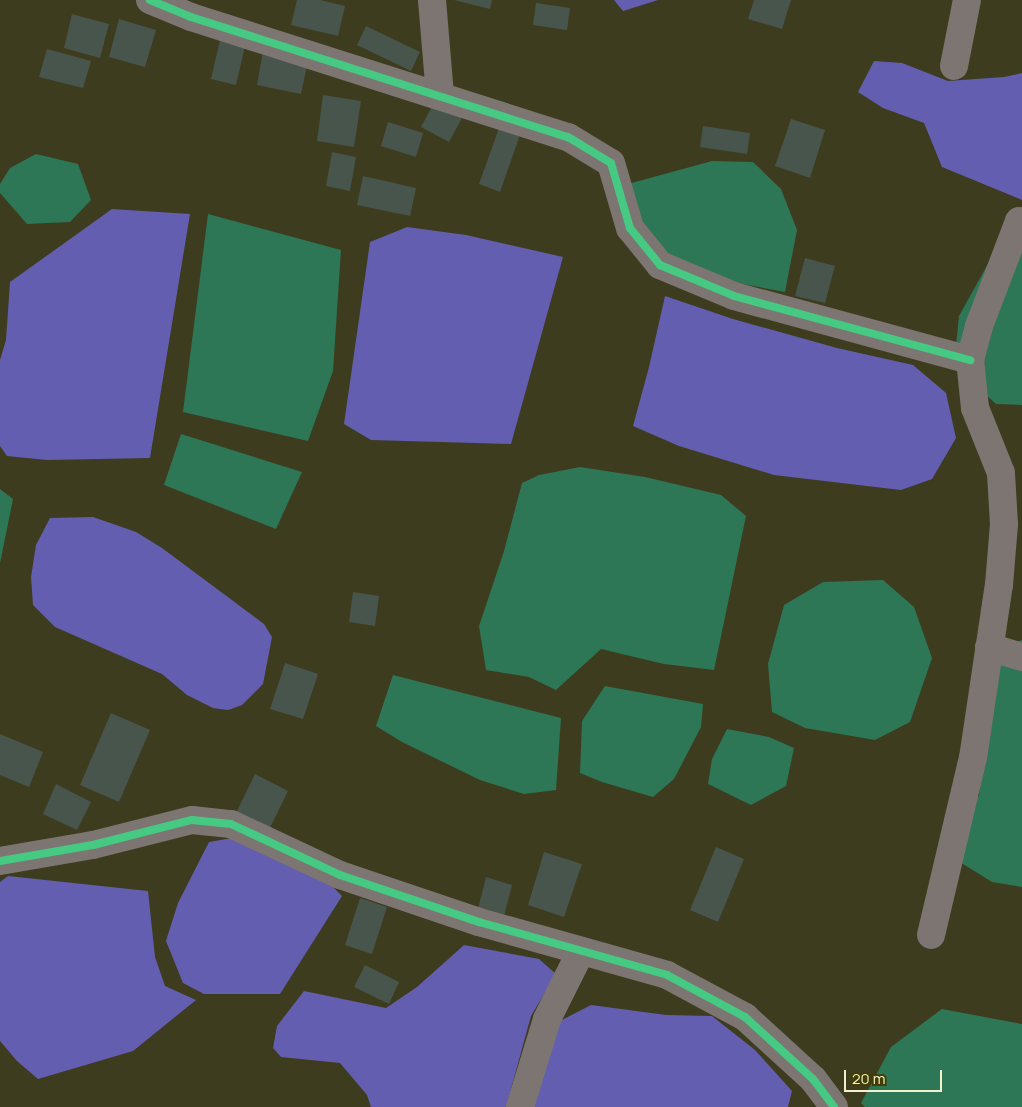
<!DOCTYPE html>
<style>
body{margin:0}
#map{position:relative;width:1022px;height:1107px;overflow:hidden;background:#3e3c1e;font-family:Manrope,sans-serif}
div>[style]{position:absolute}
.green>*{inset:0;background:#2d7656}
.water>*{inset:0;background:#635eaf}
.building>*{inset:0;background:#47554c}
.minor>*{height:28px;margin:-14px;padding:0 14px;transform-origin:14px;border-radius:14px;background:#7d7571}
.cycleway>*{height:8px;margin:-4px;padding:0 4px;transform-origin:4px;border-radius:4px;background:#46c982}
span{translate:-50% -50%;white-space:nowrap;text-align:center;line-height:1.15;-webkit-text-stroke:4px #423d02;paint-order:stroke}
.scale{position:absolute;left:844px;top:1070px;width:98px;height:22px;box-sizing:border-box;border:2px solid #f2f0cd;border-top:0;padding-left:6px;font-size:15px;line-height:18px;white-space:nowrap;color:#f2f0cd;-webkit-text-stroke:4px #423d02;paint-order:stroke}
</style>
<div id="map">
<div class="green">
<i style="clip-path:polygon(36px 154px,78px 164px,91px 200px,70px 222px,27px 224px,0 193px,0 184px,10px 168px)"></i>
<i style="clip-path:polygon(712px 161px,753px 162px,781px 189px,797px 230px,785px 292px,732px 282px,643px 246px,628px 184px)"></i>
<i style="clip-path:polygon(208px 214px,341px 250px,333px 371px,308px 441px,183px 412px)"></i>
<i style="clip-path:polygon(1018px 229px,1022px 230px,1022px 405px,996px 404px,974px 384px,956px 346px,959px 316px,989px 262px)"></i>
<i style="clip-path:polygon(181px 434px,302px 472px,276px 529px,164px 485px)"></i>
<i style="clip-path:polygon(580px 467px,645px 477px,721px 495px,746px 516px,714px 670px,664px 664px,601px 649px,556px 690px,529px 677px,486px 670px,479px 626px,504px 551px,522px 483px,539px 475px)"></i>
<i style="clip-path:polygon(0 489px,13px 499px,0 563px)"></i>
<i style="clip-path:polygon(883px 580px,914px 607px,932px 658px,910px 722px,875px 740px,805px 728px,772px 712px,768px 664px,784px 605px,823px 582px)"></i>
<i style="clip-path:polygon(1022px 640px,1022px 887px,992px 882px,955px 859px,946px 818px,979px 796px,985px 707px,980px 653px)"></i>
<i style="clip-path:polygon(393px 675px,561px 718px,556px 790px,524px 794px,480px 780px,402px 742px,376px 726px)"></i>
<i style="clip-path:polygon(605px 686px,703px 704px,701px 727px,674px 779px,653px 797px,602px 782px,580px 773px,582px 721px)"></i>
<i style="clip-path:polygon(727px 729px,769px 737px,794px 748px,786px 786px,751px 805px,708px 784px,712px 759px)"></i>
<i style="clip-path:polygon(942px 1009px,1022px 1024px,1022px 1107px,865px 1107px,861px 1103px,891px 1047px)"></i>
</div>
<div class="water">
<i style="clip-path:polygon(614px 0,658px 0,623px 11px)"></i>
<i style="clip-path:polygon(874px 61px,902px 63px,948px 81px,1004px 77px,1022px 73px,1022px 200px,942px 167px,924px 123px,883px 108px,858px 92px)"></i>
<i style="clip-path:polygon(112px 209px,190px 214px,150px 458px,47px 460px,7px 456px,0 446px,0 360px,6px 340px,10px 282px)"></i>
<i style="clip-path:polygon(407px 227px,466px 235px,563px 257px,511px 444px,371px 440px,344px 424px,370px 242px)"></i>
<i style="clip-path:polygon(665px 296px,733px 319px,837px 348px,913px 365px,946px 393px,956px 438px,932px 479px,901px 490px,774px 475px,679px 446px,633px 426px,649px 367px)"></i>
<i style="clip-path:polygon(93px 517px,136px 532px,162px 548px,264px 624px,272px 637px,263px 684px,242px 705px,228px 710px,213px 708px,187px 695px,162px 674px,55px 627px,33px 605px,31px 577px,36px 545px,50px 518px)"></i>
<i style="clip-path:polygon(244px 836px,325px 879px,342px 896px,280px 994px,204px 994px,183px 983px,166px 941px,178px 903px,209px 842px)"></i>
<i style="clip-path:polygon(8px 876px,148px 891px,155px 957px,165px 986px,196px 1000px,133px 1051px,38px 1079px,17px 1061px,0 1041px,0 882px)"></i>
<i style="clip-path:polygon(464px 945px,539px 959px,556px 974px,531px 1016px,506px 1107px,371px 1107px,367px 1095px,340px 1063px,281px 1057px,273px 1048px,277px 1026px,304px 991px,386px 1008px,417px 987px)"></i>
<i style="clip-path:polygon(591px 1005px,666px 1015px,712px 1016px,755px 1050px,792px 1091px,788px 1107px,525px 1107px,556px 1023px)"></i>
</div>
<div class="building">
<i style="clip-path:polygon(297px 0,320px 0,345px 6px,338px 36px,291px 25px)"></i>
<i style="clip-path:polygon(454px 0,492px 0,490px 9px)"></i>
<i style="clip-path:polygon(754px 0,791px 0,782px 29px,748px 19px)"></i>
<i style="clip-path:polygon(536px 3px,570px 8px,567px 30px,533px 25px)"></i>
<i style="clip-path:polygon(72px 14px,109px 24px,100px 58px,64px 48px)"></i>
<i style="clip-path:polygon(119px 19px,156px 30px,145px 67px,109px 57px)"></i>
<i style="clip-path:polygon(366px 26px,420px 52px,411px 71px,357px 45px)"></i>
<i style="clip-path:polygon(220px 40px,245px 46px,236px 85px,211px 79px)"></i>
<i style="clip-path:polygon(47px 49px,91px 61px,83px 88px,39px 77px)"></i>
<i style="clip-path:polygon(263px 51px,308px 61px,301px 94px,257px 85px)"></i>
<i style="clip-path:polygon(323px 95px,361px 101px,354px 147px,317px 141px)"></i>
<i style="clip-path:polygon(435px 101px,463px 116px,449px 142px,421px 127px)"></i>
<i style="clip-path:polygon(791px 119px,825px 130px,810px 178px,775px 166px)"></i>
<i style="clip-path:polygon(388px 122px,423px 133px,416px 157px,381px 146px)"></i>
<i style="clip-path:polygon(703px 126px,750px 133px,747px 154px,700px 147px)"></i>
<i style="clip-path:polygon(499px 128px,520px 135px,500px 192px,479px 184px)"></i>
<i style="clip-path:polygon(332px 152px,356px 157px,350px 191px,326px 186px)"></i>
<i style="clip-path:polygon(363px 176px,416px 188px,410px 216px,357px 205px)"></i>
<i style="clip-path:polygon(805px 258px,835px 266px,825px 303px,795px 296px)"></i>
<i style="clip-path:polygon(353px 592px,379px 596px,375px 626px,349px 622px)"></i>
<i style="clip-path:polygon(285px 663px,318px 674px,303px 719px,270px 709px)"></i>
<i style="clip-path:polygon(111px 713px,150px 730px,119px 802px,80px 785px)"></i>
<i style="clip-path:polygon(0 734px,43px 752px,29px 787px,0 775px)"></i>
<i style="clip-path:polygon(255px 774px,288px 791px,268px 832px,235px 815px)"></i>
<i style="clip-path:polygon(56px 784px,91px 802px,77px 830px,43px 814px)"></i>
<i style="clip-path:polygon(716px 847px,744px 859px,718px 922px,690px 910px)"></i>
<i style="clip-path:polygon(544px 852px,582px 864px,564px 917px,528px 905px)"></i>
<i style="clip-path:polygon(486px 877px,512px 885px,503px 920px,477px 913px)"></i>
<i style="clip-path:polygon(360px 898px,387px 907px,372px 954px,345px 945px)"></i>
<i style="clip-path:polygon(365px 965px,399px 982px,389px 1004px,354px 987px)"></i>
</div>
<div class="minor">
<i style="left:150px;top:0;width:44px;rotate:22.5deg"></i>
<i style="left:191px;top:17px;width:396px;rotate:17.7deg"></i>
<i style="left:568px;top:137px;width:50px;rotate:31.2deg"></i>
<i style="left:611px;top:163px;width:68px;rotate:73.7deg"></i>
<i style="left:630px;top:228px;width:48px;rotate:51deg"></i>
<i style="left:660px;top:265px;width:80px;rotate:22.7deg"></i>
<i style="left:734px;top:296px;width:245px;rotate:15.2deg"></i>
<i style="left:432px;top:0;width:96px;rotate:85.2deg"></i>
<i style="left:954px;top:66px;width:67px;rotate:-78.9deg"></i>
<i style="left:989px;top:647px;width:34px;rotate:17deg"></i>
<i style="left:0;top:861px;width:94px;rotate:-9.8deg"></i>
<i style="left:93px;top:845px;width:102px;rotate:-14.2deg"></i>
<i style="left:192px;top:820px;width:39px;rotate:6deg"></i>
<i style="left:231px;top:824px;width:120px;rotate:25.1deg"></i>
<i style="left:340px;top:875px;width:147px;rotate:18.7deg"></i>
<i style="left:479px;top:922px;width:195px;rotate:15.7deg"></i>
<i style="left:667px;top:975px;width:89px;rotate:28.3deg"></i>
<i style="left:745px;top:1017px;width:92px;rotate:42.4deg"></i>
<i style="left:813px;top:1079px;width:35px;rotate:53deg"></i>
<i style="left:931px;top:935px;width:182px;rotate:-76.7deg"></i>
<i style="left:973px;top:758px;width:175px;rotate:-81.5deg"></i>
<i style="left:999px;top:585px;width:61px;rotate:-85.3deg"></i>
<i style="left:1004px;top:524px;width:51px;rotate:-93.4deg"></i>
<i style="left:1001px;top:473px;width:70px;rotate:-111.8deg"></i>
<i style="left:975px;top:408px;width:48px;rotate:-95.9deg"></i>
<i style="left:970px;top:360px;width:35px;rotate:-75deg"></i>
<i style="left:979px;top:326px;width:112px;rotate:-69.1deg"></i>
<i style="left:1019px;top:221px;width:4px;rotate:34deg"></i>
<i style="left:520px;top:1107px;width:92px;rotate:-72.9deg"></i>
<i style="left:547px;top:1019px;width:76px;rotate:-63.4deg"></i>
</div>
<div class="cycleway">
<i style="left:150px;top:0;width:44px;rotate:22.5deg"></i>
<i style="left:191px;top:17px;width:396px;rotate:17.7deg"></i>
<i style="left:568px;top:137px;width:50px;rotate:31.2deg"></i>
<i style="left:611px;top:163px;width:68px;rotate:73.7deg"></i>
<i style="left:630px;top:228px;width:48px;rotate:51deg"></i>
<i style="left:660px;top:265px;width:80px;rotate:22.7deg"></i>
<i style="left:734px;top:296px;width:245px;rotate:15.2deg"></i>
<i style="left:0;top:861px;width:94px;rotate:-9.8deg"></i>
<i style="left:93px;top:845px;width:102px;rotate:-14.2deg"></i>
<i style="left:192px;top:820px;width:39px;rotate:6deg"></i>
<i style="left:231px;top:824px;width:120px;rotate:25.1deg"></i>
<i style="left:340px;top:875px;width:147px;rotate:18.7deg"></i>
<i style="left:479px;top:922px;width:195px;rotate:15.7deg"></i>
<i style="left:667px;top:975px;width:89px;rotate:28.3deg"></i>
<i style="left:745px;top:1017px;width:92px;rotate:42.4deg"></i>
<i style="left:813px;top:1079px;width:35px;rotate:53deg"></i>
</div>
<div class="scale">20 m</div>
</div>
